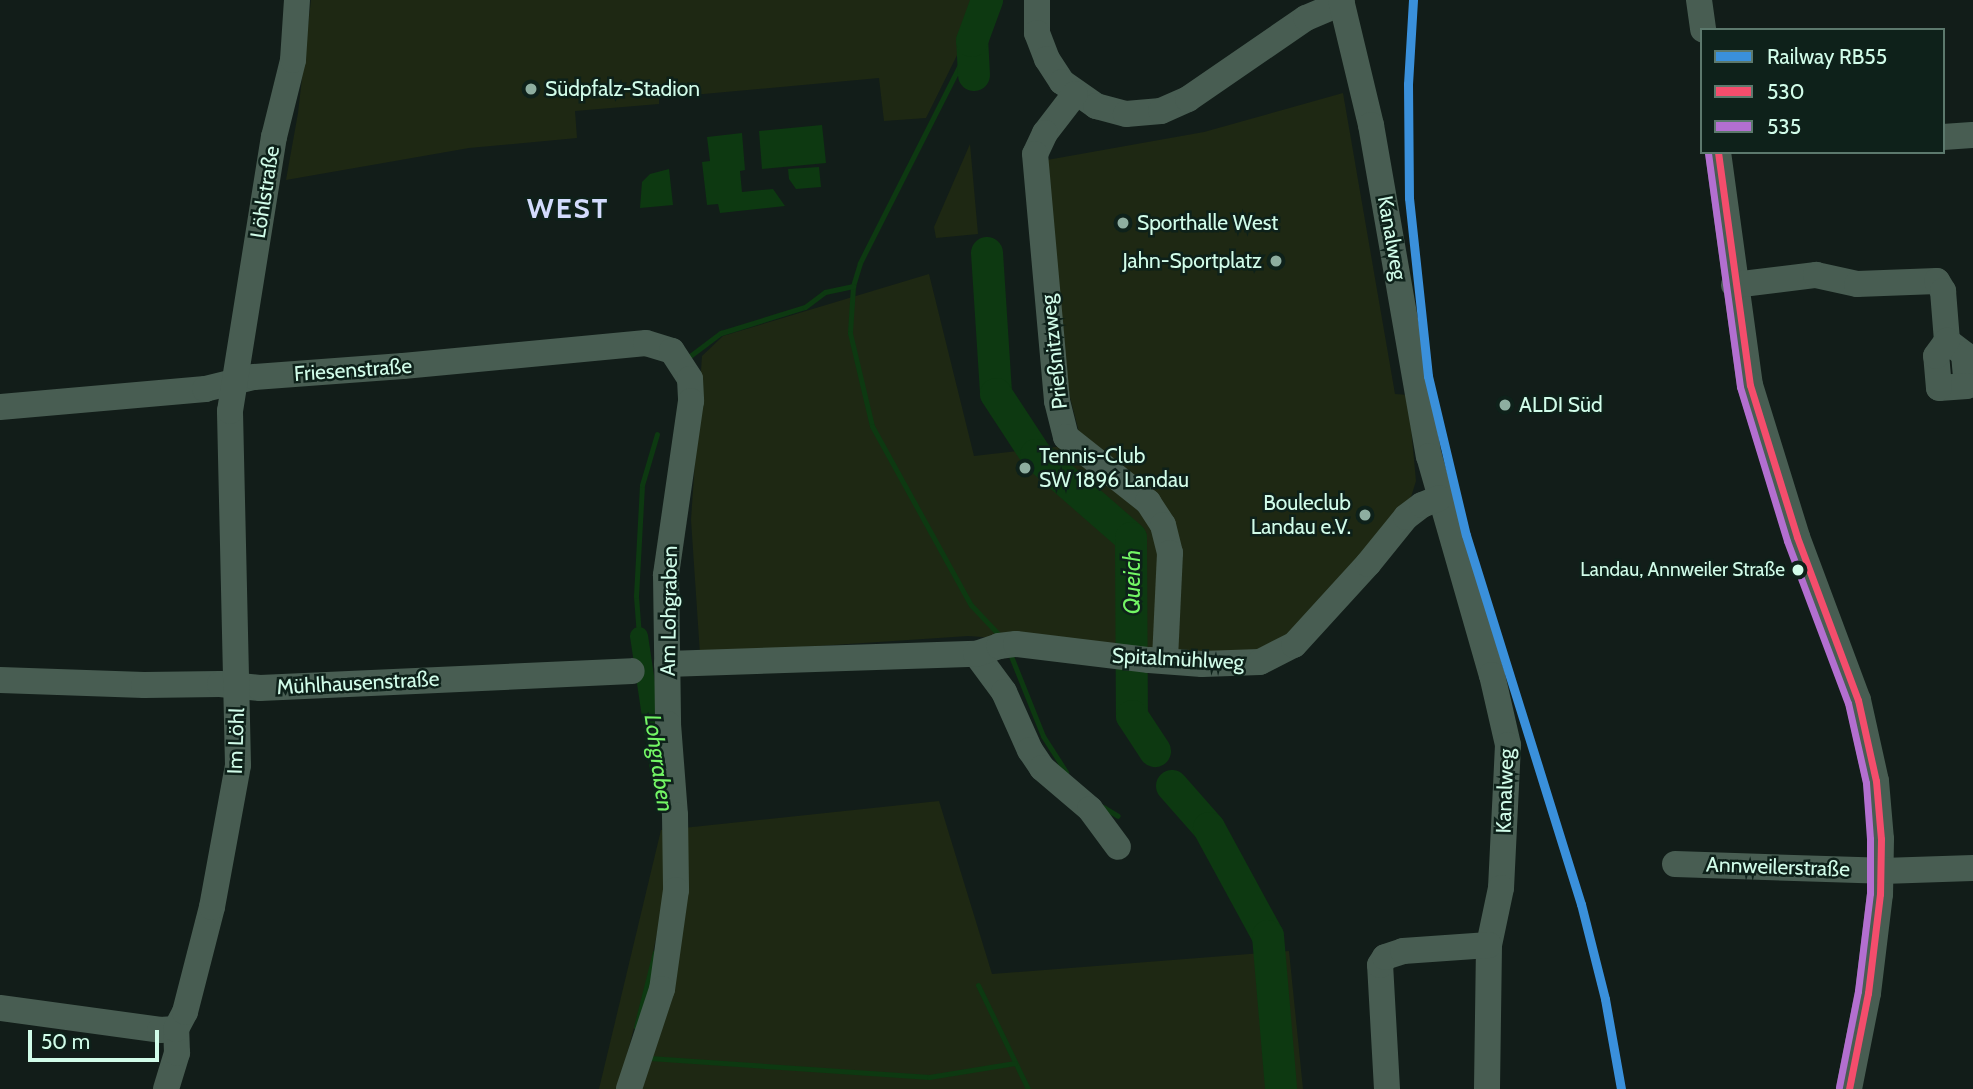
<!DOCTYPE html>
<meta charset="utf-8">
<style>
body{margin:0}
#map{position:relative;width:1973px;height:1089px;overflow:hidden;background:#121d19;font-family:Cabin,sans-serif}
div>[style]{position:absolute}
.green>*{inset:0;background:#1e2813}
.water>*{inset:0;background:#0d3911}
.stream>*{height:5px;margin:-2.5px;padding:0 2.5px;transform-origin:2.5px;border-radius:2.5px;background:#0d3911}
.canal>*{height:18px;margin:-9px;padding:0 9px;transform-origin:9px;border-radius:9px;background:#0d3911}
.river>*{height:32px;margin:-16px;padding:0 16px;transform-origin:16px;border-radius:16px;background:#0d3911}
.minor>*{height:26px;margin:-13px;padding:0 13px;transform-origin:13px;border-radius:13px;background:#485d52}
.bus-1>*{height:7px;margin:-3.5px;padding:0 3.5px;transform-origin:3.5px;border-radius:3.5px;background:#f44d6c}
.bus-2>*{height:7px;margin:-3.5px;padding:0 3.5px;transform-origin:3.5px;border-radius:3.5px;background:#b36fd0}
.rail-1>*{height:9px;margin:-4.5px;padding:0 4.5px;transform-origin:4.5px;border-radius:4.5px;background:#3a90db}
.dots>*{width:19px;height:19px;translate:-50% -50%;box-sizing:border-box;border:4px solid #0e211a;border-radius:50%}
span{translate:-50% -50%;white-space:nowrap;text-align:center;line-height:1.15;-webkit-text-stroke:5px #0e211a;paint-order:stroke}
.bus-label{font-size:19px;color:#d1fce9}
.right{translate:-100% -50%;text-align:right}
.poi-label{font-size:21px;color:#d1fce9}
.left{translate:0 -50%;text-align:left}
.street-label{font-size:21px;color:#d1fce9}
.water-label{font-size:23px;color:#73f665;font-style:italic}
.district-label{font-size:28px;color:#d3dbfd;font-weight:700;letter-spacing:2px}
.legend{position:absolute;left:1700px;top:28px;width:245px;height:126px;box-sizing:border-box;background:#0e211a;border:2px solid #5c796d;margin:0;padding:9px 12px;list-style:none;font-size:21px;color:#d1fce9}
.legend li{display:flex;align-items:center;gap:14px;height:35px}
.legend b{width:35px;border:2px solid #5c796d}
.scale{position:absolute;left:28px;top:1030px;width:131px;height:32px;box-sizing:border-box;border:4px solid #d1fce9;border-top:0;padding-left:9px;font-size:21px;line-height:24px;white-space:nowrap;color:#d1fce9;-webkit-text-stroke:5px #0e211a;paint-order:stroke}
</style>
<div id="map">
<div class="green">
<i style="clip-path:polygon(311px 0,981px 0,968px 33px,926px 118px,884px 121px,879px 78px,659px 98px,659px 104px,575px 111px,577px 138px,469px 148px,286px 180px,298px 113px)"></i>
<i style="clip-path:polygon(1343px 93px,1395px 394px,1408px 395px,1416px 481px,1411px 497px,1282px 650px,1250px 656px,968px 636px,700px 654px,691px 520px,702px 356px,723px 336px,929px 274px,974px 456px,1082px 444px,1063px 370px,1047px 160px,1204px 132px)"></i>
<i style="clip-path:polygon(970px 144px,978px 234px,936px 238px,934px 227px)"></i>
<i style="clip-path:polygon(939px 801px,992px 974px,1289px 951px,1303px 1089px,634px 1089px,683px 828px)"></i>
<i style="clip-path:polygon(661px 830px,669px 830px,666px 891px,650px 967px,618px 1089px,599px 1089px)"></i>
</div>
<div class="water">
<i style="clip-path:polygon(822px 125px,826px 163px,762px 169px,759px 131px)"></i>
<i style="clip-path:polygon(742px 133px,745px 170px,740px 171px,742px 192px,773px 189px,785px 206px,720px 213px,718px 204px,707px 205px,702px 162px,710px 161px,707px 137px)"></i>
<i style="clip-path:polygon(819px 167px,821px 187px,796px 189px,789px 179px,788px 169px)"></i>
<i style="clip-path:polygon(669px 169px,673px 205px,640px 208px,642px 182px,650px 174px)"></i>
</div>
<div class="stream">
<i style="left:972px;top:41px;width:249px;rotate:116.8deg"></i>
<i style="left:860px;top:263px;width:24px;rotate:107deg"></i>
<i style="left:853px;top:286px;width:47px;rotate:93.7deg"></i>
<i style="left:850px;top:333px;width:96px;rotate:76.7deg"></i>
<i style="left:872px;top:426px;width:205px;rotate:61.1deg"></i>
<i style="left:971px;top:605px;width:44px;rotate:46.8deg"></i>
<i style="left:690px;top:356px;width:39px;rotate:-37deg"></i>
<i style="left:721px;top:333px;width:88px;rotate:-17.2deg"></i>
<i style="left:805px;top:307px;width:25px;rotate:-37deg"></i>
<i style="left:825px;top:292px;width:29px;rotate:-12deg"></i>
<i style="left:639px;top:636px;width:40px;rotate:-94.3deg"></i>
<i style="left:636px;top:596px;width:111px;rotate:-86.9deg"></i>
<i style="left:642px;top:485px;width:53px;rotate:-73.6deg"></i>
<i style="left:1009px;top:651px;width:92px;rotate:68.2deg"></i>
<i style="left:1043px;top:736px;width:43px;rotate:57.4deg"></i>
<i style="left:1103px;top:807px;width:17px;rotate:31deg"></i>
<i style="left:978px;top:985px;width:115px;rotate:64.3deg"></i>
<i style="left:636px;top:1027px;width:77px;rotate:-75.8deg"></i>
<i style="left:649px;top:1058px;width:281px;rotate:3.9deg"></i>
<i style="left:929px;top:1077px;width:87px;rotate:-9.2deg"></i>
</div>
<div class="canal">
<i style="left:639px;top:636px;width:149px;rotate:81.5deg"></i>
</div>
<div class="river">
<i style="left:974px;top:75px;width:34px;rotate:-93deg"></i>
<i style="left:972px;top:41px;width:44px;rotate:-69.9deg"></i>
<i style="left:987px;top:253px;width:141px;rotate:86.3deg"></i>
<i style="left:996px;top:394px;width:73px;rotate:56.7deg"></i>
<i style="left:1036px;top:455px;width:126px;rotate:41.1deg"></i>
<i style="left:1131px;top:538px;width:178px;rotate:89.7deg"></i>
<i style="left:1132px;top:716px;width:42px;rotate:56.7deg"></i>
<i style="left:1172px;top:786px;width:56px;rotate:48.6deg"></i>
<i style="left:1209px;top:828px;width:123px;rotate:61.4deg"></i>
<i style="left:1268px;top:936px;width:154px;rotate:85.1deg"></i>
</div>
<div class="minor">
<i style="left:1037px;top:0;width:33px;rotate:90deg"></i>
<i style="left:1037px;top:33px;width:28px;rotate:69deg"></i>
<i style="left:1047px;top:59px;width:27px;rotate:57deg"></i>
<i style="left:1062px;top:82px;width:42px;rotate:35.2deg"></i>
<i style="left:1096px;top:106px;width:31px;rotate:15deg"></i>
<i style="left:1126px;top:114px;width:35px;rotate:-5deg"></i>
<i style="left:1161px;top:111px;width:30px;rotate:-24deg"></i>
<i style="left:1188px;top:99px;width:143px;rotate:-34.5deg"></i>
<i style="left:1306px;top:18px;width:39px;rotate:-23deg"></i>
<i style="left:1341px;top:0;width:129px;rotate:76.5deg"></i>
<i style="left:1371px;top:125px;width:336px;rotate:80.1deg"></i>
<i style="left:1429px;top:456px;width:228px;rotate:74deg"></i>
<i style="left:1492px;top:675px;width:72px;rotate:77.1deg"></i>
<i style="left:1508px;top:745px;width:143px;rotate:92.8deg"></i>
<i style="left:1501px;top:888px;width:58px;rotate:101.9deg"></i>
<i style="left:1489px;top:945px;width:144px;rotate:90.8deg"></i>
<i style="left:1699px;top:0;width:30px;rotate:82deg"></i>
<i style="left:1075px;top:94px;width:49px;rotate:127.6deg"></i>
<i style="left:1045px;top:133px;width:23px;rotate:115deg"></i>
<i style="left:1035px;top:154px;width:248px;rotate:84.9deg"></i>
<i style="left:1057px;top:401px;width:37px;rotate:76deg"></i>
<i style="left:1066px;top:437px;width:105px;rotate:38.4deg"></i>
<i style="left:1148px;top:502px;width:27px;rotate:57deg"></i>
<i style="left:1163px;top:525px;width:29px;rotate:76deg"></i>
<i style="left:1170px;top:553px;width:108px;rotate:92.7deg"></i>
<i style="left:1943px;top:137px;width:29px;rotate:-4deg"></i>
<i style="left:1718px;top:152px;width:235px;rotate:82.2deg"></i>
<i style="left:1750px;top:385px;width:159px;rotate:72.8deg"></i>
<i style="left:1797px;top:537px;width:174px;rotate:69.5deg"></i>
<i style="left:1858px;top:700px;width:83px;rotate:77.5deg"></i>
<i style="left:1876px;top:781px;width:58px;rotate:85.1deg"></i>
<i style="left:1881px;top:839px;width:55px;rotate:91deg"></i>
<i style="left:1880px;top:894px;width:100px;rotate:96.9deg"></i>
<i style="left:1868px;top:993px;width:98px;rotate:101.2deg"></i>
<i style="left:1734px;top:285px;width:83px;rotate:-7deg"></i>
<i style="left:1816px;top:275px;width:42px;rotate:12.4deg"></i>
<i style="left:1857px;top:284px;width:80px;rotate:-2.1deg"></i>
<i style="left:1937px;top:281px;width:12px;rotate:59deg"></i>
<i style="left:1943px;top:291px;width:50px;rotate:85.4deg"></i>
<i style="left:1947px;top:341px;width:21px;rotate:37deg"></i>
<i style="left:1964px;top:354px;width:32px;rotate:85deg"></i>
<i style="left:1967px;top:386px;width:28px;rotate:176deg"></i>
<i style="left:1939px;top:388px;width:32px;rotate:-95deg"></i>
<i style="left:1936px;top:356px;width:19px;rotate:-54deg"></i>
<i style="left:0;top:407px;width:206px;rotate:-5deg"></i>
<i style="left:205px;top:389px;width:50px;rotate:-13.8deg"></i>
<i style="left:254px;top:377px;width:149px;rotate:-4.2deg"></i>
<i style="left:403px;top:366px;width:244px;rotate:-5.4deg"></i>
<i style="left:646px;top:343px;width:27px;rotate:17deg"></i>
<i style="left:672px;top:351px;width:33px;rotate:57deg"></i>
<i style="left:690px;top:379px;width:22px;rotate:87deg"></i>
<i style="left:691px;top:401px;width:176px;rotate:98.2deg"></i>
<i style="left:666px;top:575px;width:149px;rotate:89.2deg"></i>
<i style="left:668px;top:724px;width:91px;rotate:85.6deg"></i>
<i style="left:675px;top:815px;width:75px;rotate:89.2deg"></i>
<i style="left:676px;top:890px;width:100px;rotate:98deg"></i>
<i style="left:662px;top:989px;width:105px;rotate:108.3deg"></i>
<i style="left:976px;top:654px;width:47px;rotate:53.6deg"></i>
<i style="left:1004px;top:692px;width:64px;rotate:65.9deg"></i>
<i style="left:1030px;top:750px;width:22px;rotate:56deg"></i>
<i style="left:1042px;top:768px;width:63px;rotate:40.5deg"></i>
<i style="left:1090px;top:809px;width:47px;rotate:53.6deg"></i>
<i style="left:667px;top:664px;width:309px;rotate:-1.9deg"></i>
<i style="left:976px;top:654px;width:24px;rotate:-19deg"></i>
<i style="left:999px;top:646px;width:17px;rotate:-7deg"></i>
<i style="left:1016px;top:644px;width:134px;rotate:6.9deg"></i>
<i style="left:1149px;top:660px;width:53px;rotate:4.3deg"></i>
<i style="left:1202px;top:664px;width:58px;rotate:-2deg"></i>
<i style="left:1260px;top:662px;width:38px;rotate:-27deg"></i>
<i style="left:1294px;top:645px;width:110px;rotate:-47.6deg"></i>
<i style="left:1368px;top:564px;width:60px;rotate:-51deg"></i>
<i style="left:1406px;top:517px;width:20px;rotate:-37deg"></i>
<i style="left:1422px;top:505px;width:18px;rotate:-22deg"></i>
<i style="left:0;top:680px;width:144px;rotate:2deg"></i>
<i style="left:144px;top:685px;width:76px;rotate:-0.8deg"></i>
<i style="left:220px;top:684px;width:40px;rotate:5.7deg"></i>
<i style="left:260px;top:688px;width:372px;rotate:-2.6deg"></i>
<i style="left:1675px;top:864px;width:207px;rotate:1.9deg"></i>
<i style="left:1882px;top:871px;width:91px;rotate:-1.9deg"></i>
<i style="left:0;top:1008px;width:162px;rotate:7.8deg"></i>
<i style="left:160px;top:1030px;width:16px;rotate:-4deg"></i>
<i style="left:166px;top:1089px;width:38px;rotate:-73deg"></i>
<i style="left:177px;top:1053px;width:24px;rotate:-92deg"></i>
<i style="left:176px;top:1029px;width:19px;rotate:-62deg"></i>
<i style="left:185px;top:1012px;width:108px;rotate:-75.6deg"></i>
<i style="left:212px;top:907px;width:144px;rotate:-79.6deg"></i>
<i style="left:238px;top:765px;width:354px;rotate:-91.3deg"></i>
<i style="left:230px;top:411px;width:278px;rotate:-80.9deg"></i>
<i style="left:274px;top:137px;width:79px;rotate:-76.1deg"></i>
<i style="left:293px;top:60px;width:60px;rotate:-86.2deg"></i>
<i style="left:1387px;top:1089px;width:124px;rotate:-93.2deg"></i>
<i style="left:1380px;top:965px;width:9px;rotate:-58deg"></i>
<i style="left:1385px;top:957px;width:19px;rotate:-18deg"></i>
<i style="left:1403px;top:951px;width:86px;rotate:-4deg"></i>
</div>
<div class="bus-1">
<i style="left:1718px;top:152px;width:235px;rotate:82.2deg"></i>
<i style="left:1750px;top:385px;width:159px;rotate:72.8deg"></i>
<i style="left:1797px;top:537px;width:174px;rotate:69.5deg"></i>
<i style="left:1858px;top:700px;width:83px;rotate:77.5deg"></i>
<i style="left:1876px;top:781px;width:58px;rotate:85.1deg"></i>
<i style="left:1881px;top:839px;width:55px;rotate:91deg"></i>
<i style="left:1880px;top:894px;width:100px;rotate:96.9deg"></i>
<i style="left:1868px;top:993px;width:98px;rotate:101.2deg"></i>
</div>
<div class="bus-2">
<i style="left:1708px;top:153px;width:236px;rotate:82.2deg"></i>
<i style="left:1740px;top:387px;width:161px;rotate:73deg"></i>
<i style="left:1787px;top:541px;width:173px;rotate:69.4deg"></i>
<i style="left:1848px;top:703px;width:82px;rotate:77.3deg"></i>
<i style="left:1866px;top:783px;width:56px;rotate:85.9deg"></i>
<i style="left:1870px;top:839px;width:54px;rotate:90deg"></i>
<i style="left:1870px;top:893px;width:99px;rotate:97deg"></i>
<i style="left:1858px;top:991px;width:98px;rotate:101.2deg"></i>
</div>
<div class="rail-1">
<i style="left:1413px;top:0;width:84px;rotate:93.4deg"></i>
<i style="left:1408px;top:84px;width:114px;rotate:89.5deg"></i>
<i style="left:1409px;top:198px;width:179px;rotate:83.9deg"></i>
<i style="left:1428px;top:376px;width:163px;rotate:76.6deg"></i>
<i style="left:1466px;top:535px;width:387px;rotate:72.7deg"></i>
<i style="left:1581px;top:904px;width:98px;rotate:75.8deg"></i>
<i style="left:1605px;top:999px;width:91px;rotate:79.9deg"></i>
</div>
<div class="dots">
<i style="left:531px;top:89px;background:#8eaea0"></i>
<i style="left:1123px;top:223px;background:#8eaea0"></i>
<i style="left:1276px;top:261px;background:#8eaea0"></i>
<i style="left:1505px;top:405px;background:#8eaea0"></i>
<i style="left:1025px;top:468px;background:#8eaea0"></i>
<i style="left:1365px;top:515px;background:#8eaea0"></i>
<i style="left:1798px;top:570px;background:#d1fce9"></i>
</div>
<div class="bus-label">
<span class="right" style="left:1785px;top:570px">Landau, Annweiler Straße</span>
</div>
<div class="poi-label">
<span class="left" style="left:545px;top:89px">Südpfalz-Stadion</span>
<span class="left" style="left:1137px;top:223px">Sporthalle West</span>
<span class="right" style="left:1262px;top:261px">Jahn-Sportplatz</span>
<span class="left" style="left:1519px;top:405px">ALDI Süd</span>
<span class="left" style="left:1039px;top:468px">Tennis-Club<br>SW 1896 Landau</span>
<span class="right" style="left:1351px;top:515px">Bouleclub<br>Landau e.V.</span>
</div>
<div class="street-label">
<span style="left:265px;top:192px;rotate:-81deg">Löhlstraße</span>
<span style="left:1392px;top:238px;rotate:80deg">Kanalweg</span>
<span style="left:1054px;top:352px;rotate:-96deg">Prießnitzweg</span>
<span style="left:353px;top:370px;rotate:-4deg">Friesenstraße</span>
<span style="left:669px;top:611px;rotate:-89deg">Am Lohgraben</span>
<span style="left:1178px;top:659px;rotate:3deg">Spitalmühlweg</span>
<span style="left:358px;top:683px;rotate:-3deg">Mühlhausenstraße</span>
<span style="left:236px;top:741px;rotate:-88deg">Im Löhl</span>
<span style="left:1505px;top:791px;rotate:-88deg">Kanalweg</span>
<span style="left:1778px;top:867px;rotate:2deg">Annweilerstraße</span>
</div>
<div class="water-label">
<span style="left:1132px;top:582px;rotate:-90deg">Queich</span>
<span style="left:659px;top:763px;rotate:82deg">Lohgraben</span>
</div>
<div class="district-label">
<span style="left:568px;top:208px">WEST</span>
</div>
<ul class="legend">
<li><b style="height:9px;background:#3a90db"></b>Railway RB55</li>
<li><b style="height:9px;background:#f44d6c"></b>530</li>
<li><b style="height:9px;background:#b36fd0"></b>535</li>
</ul>
<div class="scale">50 m</div>
</div>
